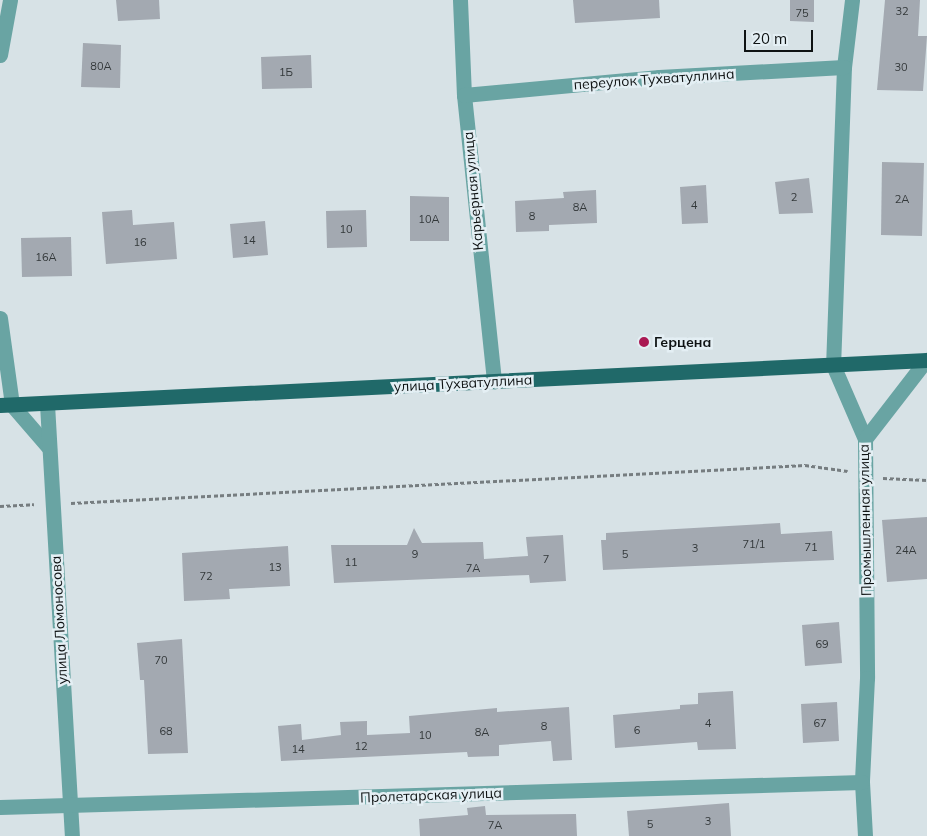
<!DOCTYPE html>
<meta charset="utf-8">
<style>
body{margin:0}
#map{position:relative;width:927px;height:836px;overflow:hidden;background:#d7e2e6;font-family:Mulish,sans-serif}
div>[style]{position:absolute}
.building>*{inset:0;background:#a3a9b1}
.path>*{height:3px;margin-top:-1.5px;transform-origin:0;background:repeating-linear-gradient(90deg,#767d80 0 4px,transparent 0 6.5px)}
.minor>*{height:15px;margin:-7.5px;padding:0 7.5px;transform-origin:7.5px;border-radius:7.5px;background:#69a4a3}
.major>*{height:15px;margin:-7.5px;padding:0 7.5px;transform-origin:7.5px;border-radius:7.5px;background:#206969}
.dots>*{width:14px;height:14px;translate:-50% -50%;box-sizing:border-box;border:2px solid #e4eff4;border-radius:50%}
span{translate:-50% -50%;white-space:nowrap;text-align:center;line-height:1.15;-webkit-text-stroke:5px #e4eff4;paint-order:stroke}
.number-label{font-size:11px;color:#33383a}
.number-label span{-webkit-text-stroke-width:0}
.street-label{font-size:14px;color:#0e1213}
.poi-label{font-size:14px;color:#0e1213;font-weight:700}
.left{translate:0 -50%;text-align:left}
.scale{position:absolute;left:744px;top:30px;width:69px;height:22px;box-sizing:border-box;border:2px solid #0e1213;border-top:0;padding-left:6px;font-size:15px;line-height:18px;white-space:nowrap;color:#0e1213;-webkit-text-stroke:4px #e4eff4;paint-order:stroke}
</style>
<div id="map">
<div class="building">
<i style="clip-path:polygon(116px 0,159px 0,160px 19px,118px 21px)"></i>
<i style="clip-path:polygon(573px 0,659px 0,660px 18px,575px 23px)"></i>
<i style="clip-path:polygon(790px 0,814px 0,814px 22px,790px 21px)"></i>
<i style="clip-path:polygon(885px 0,920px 0,918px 36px,927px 36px,923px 91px,877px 90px)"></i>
<i style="clip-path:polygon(83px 43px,121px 45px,120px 88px,81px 87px)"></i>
<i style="clip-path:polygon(311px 55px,312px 88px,262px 89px,261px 57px)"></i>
<i style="clip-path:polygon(882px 162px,924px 163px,922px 236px,881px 235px)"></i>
<i style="clip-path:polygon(809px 178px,813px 213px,779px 214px,775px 182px)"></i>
<i style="clip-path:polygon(706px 185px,708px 223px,682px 224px,680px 187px)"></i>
<i style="clip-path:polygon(596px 190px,597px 223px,549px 225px,549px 231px,516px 232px,515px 201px,564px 198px,563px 192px)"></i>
<i style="clip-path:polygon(410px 196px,449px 197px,449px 241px,410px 241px)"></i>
<i style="clip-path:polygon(132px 210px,133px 225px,174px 222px,177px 259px,106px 264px,102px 212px)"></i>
<i style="clip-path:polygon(366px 210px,367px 247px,327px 248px,326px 211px)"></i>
<i style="clip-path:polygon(265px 221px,268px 255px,233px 258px,230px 224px)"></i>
<i style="clip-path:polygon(71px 237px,72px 276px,22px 277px,21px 238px)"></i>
<i style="clip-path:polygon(927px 517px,927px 579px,887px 582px,882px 520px)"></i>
<i style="clip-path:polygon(780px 523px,781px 534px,832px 531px,834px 560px,603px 570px,601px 540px,606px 540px,606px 533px)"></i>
<i style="clip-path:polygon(414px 528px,422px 543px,483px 542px,484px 559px,528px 556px,526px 537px,563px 535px,566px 581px,530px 583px,529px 575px,334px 583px,331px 545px,407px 545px)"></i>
<i style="clip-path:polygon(288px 546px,290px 586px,229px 589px,230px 599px,184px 601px,182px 553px)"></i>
<i style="clip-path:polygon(839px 622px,842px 663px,805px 666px,802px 625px)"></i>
<i style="clip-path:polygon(182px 639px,188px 753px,148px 754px,144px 680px,140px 680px,137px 643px)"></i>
<i style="clip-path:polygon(733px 691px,736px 749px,698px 750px,697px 742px,615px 748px,613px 715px,680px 709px,680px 705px,698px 704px,698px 693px)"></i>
<i style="clip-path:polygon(837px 702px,839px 741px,803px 743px,801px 704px)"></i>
<i style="clip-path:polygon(569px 707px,572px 760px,553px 761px,551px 741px,499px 745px,499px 756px,468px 757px,467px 752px,281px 761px,278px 726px,301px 724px,302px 740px,341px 735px,340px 722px,367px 721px,367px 735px,410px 733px,409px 716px,497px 708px,497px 712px)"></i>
<i style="clip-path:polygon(729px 803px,731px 836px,629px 836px,627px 811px)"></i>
<i style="clip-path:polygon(485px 806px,486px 815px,576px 814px,577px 836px,420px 836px,419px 819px,468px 815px,467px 808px)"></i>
</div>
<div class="path">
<i style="left:883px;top:478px;width:44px;rotate:2.6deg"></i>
<i style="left:71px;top:503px;width:735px;rotate:-2.96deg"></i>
<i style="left:805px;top:465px;width:43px;rotate:7.9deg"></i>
<i style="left:0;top:506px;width:34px;rotate:-3deg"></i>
</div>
<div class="minor">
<i style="left:460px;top:0;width:95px;rotate:87.6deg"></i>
<i style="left:464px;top:95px;width:288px;rotate:84deg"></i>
<i style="left:852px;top:0;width:67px;rotate:96.8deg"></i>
<i style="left:844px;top:67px;width:298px;rotate:92.1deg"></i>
<i style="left:833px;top:365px;width:81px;rotate:66.6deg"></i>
<i style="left:865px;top:439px;width:239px;rotate:89.5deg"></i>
<i style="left:867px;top:678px;width:104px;rotate:92.8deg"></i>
<i style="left:862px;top:782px;width:54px;rotate:86.8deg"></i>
<i style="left:0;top:55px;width:56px;rotate:-79.7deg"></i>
<i style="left:464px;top:95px;width:196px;rotate:-5.3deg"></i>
<i style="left:659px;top:77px;width:185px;rotate:-3.1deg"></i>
<i style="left:0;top:318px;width:88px;rotate:82.1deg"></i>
<i style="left:12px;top:405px;width:57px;rotate:49.3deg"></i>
<i style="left:47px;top:404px;width:433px;rotate:86.7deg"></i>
<i style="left:865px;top:439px;width:100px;rotate:-52.3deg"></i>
<i style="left:0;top:807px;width:862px;rotate:-1.66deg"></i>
</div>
<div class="major">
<i style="left:0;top:405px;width:928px;rotate:-2.78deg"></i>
</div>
<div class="dots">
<i style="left:644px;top:342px;background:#aa1953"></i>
</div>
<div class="number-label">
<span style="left:902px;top:11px">32</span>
<span style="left:802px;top:13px">75</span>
<span style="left:101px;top:66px">80А</span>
<span style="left:901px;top:67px">30</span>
<span style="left:286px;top:72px">1Б</span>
<span style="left:794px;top:197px">2</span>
<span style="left:902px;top:199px">2А</span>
<span style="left:694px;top:205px">4</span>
<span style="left:580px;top:207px">8А</span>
<span style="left:532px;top:216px">8</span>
<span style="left:429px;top:219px">10А</span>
<span style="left:346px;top:229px">10</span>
<span style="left:249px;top:240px">14</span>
<span style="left:140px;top:242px">16</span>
<span style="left:46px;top:257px">16А</span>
<span style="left:754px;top:544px">71/1</span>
<span style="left:811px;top:547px">71</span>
<span style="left:695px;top:548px">3</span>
<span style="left:906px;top:550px">24А</span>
<span style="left:415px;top:554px">9</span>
<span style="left:625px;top:554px">5</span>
<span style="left:546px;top:559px">7</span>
<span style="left:351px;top:562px">11</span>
<span style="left:275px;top:567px">13</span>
<span style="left:473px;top:568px">7А</span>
<span style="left:206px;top:576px">72</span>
<span style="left:822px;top:644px">69</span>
<span style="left:161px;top:660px">70</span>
<span style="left:708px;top:723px">4</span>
<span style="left:820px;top:723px">67</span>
<span style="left:544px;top:726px">8</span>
<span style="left:637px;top:730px">6</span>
<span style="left:166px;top:731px">68</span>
<span style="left:482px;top:732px">8А</span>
<span style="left:425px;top:735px">10</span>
<span style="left:361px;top:746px">12</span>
<span style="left:298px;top:749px">14</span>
<span style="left:708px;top:821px">3</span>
<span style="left:650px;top:824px">5</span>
<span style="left:495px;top:825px">7А</span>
</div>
<div class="street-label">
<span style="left:654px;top:79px;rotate:-4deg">переулок Тухватуллина</span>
<span style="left:473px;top:191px;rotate:-95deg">Карьерная улица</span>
<span style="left:463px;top:383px;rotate:-3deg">улица Тухватуллина</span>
<span style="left:865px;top:520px;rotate:-91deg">Промышленная улица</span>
<span style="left:59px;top:620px;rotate:-93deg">улица Ломоносова</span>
<span style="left:431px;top:795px;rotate:-2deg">Пролетарская улица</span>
</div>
<div class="poi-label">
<span class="left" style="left:654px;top:342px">Герцена</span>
</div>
<div class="scale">20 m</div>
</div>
